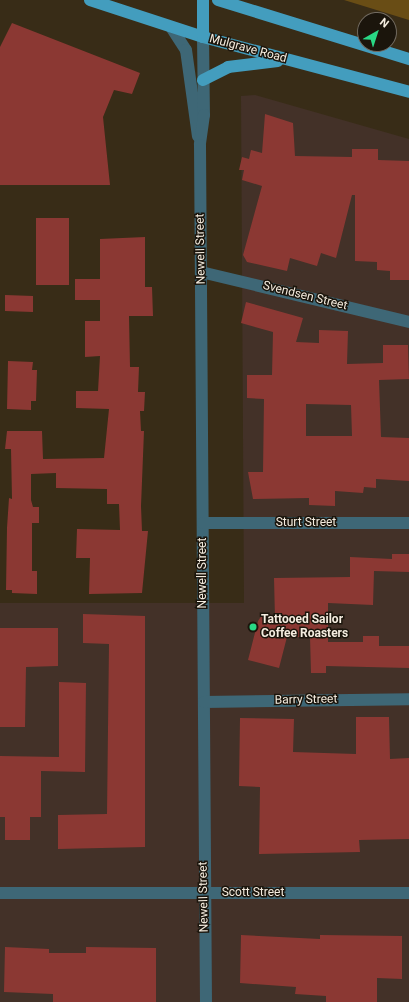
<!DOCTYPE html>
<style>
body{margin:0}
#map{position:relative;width:409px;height:1002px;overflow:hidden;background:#382c17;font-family:Roboto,sans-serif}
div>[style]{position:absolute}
.industrial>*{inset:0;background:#433128}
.green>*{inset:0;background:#694d15}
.building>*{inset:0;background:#8b3833}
.minor>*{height:12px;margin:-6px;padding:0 6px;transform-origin:6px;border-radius:6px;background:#3e6776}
.major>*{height:12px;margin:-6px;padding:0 6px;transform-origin:6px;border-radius:6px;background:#439dbe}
.dots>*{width:11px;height:11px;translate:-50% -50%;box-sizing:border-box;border:2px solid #1b150c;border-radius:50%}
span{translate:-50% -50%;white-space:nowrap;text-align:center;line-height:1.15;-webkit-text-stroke:3px #1b150c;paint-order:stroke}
.street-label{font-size:12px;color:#f5ede0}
.poi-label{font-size:12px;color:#f5ede0;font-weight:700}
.left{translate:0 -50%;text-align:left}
.north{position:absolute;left:357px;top:12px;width:40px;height:40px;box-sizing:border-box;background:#1b150c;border:1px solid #726b61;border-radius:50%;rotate:39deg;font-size:11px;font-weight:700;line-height:16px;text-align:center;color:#f5ede0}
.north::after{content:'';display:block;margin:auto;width:14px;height:18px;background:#29d885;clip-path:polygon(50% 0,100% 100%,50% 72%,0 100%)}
</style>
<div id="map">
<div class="industrial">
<i style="clip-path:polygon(255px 95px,409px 139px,409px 1002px,0 1002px,0 603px,244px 603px,241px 96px)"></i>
</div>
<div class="green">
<i style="clip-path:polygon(344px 0,409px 0,409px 20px)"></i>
</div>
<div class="building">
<i style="clip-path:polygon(12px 23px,140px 73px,132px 94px,114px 90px,103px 117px,110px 185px,0 185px,0 47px)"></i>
<i style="clip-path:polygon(265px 114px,293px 123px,295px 156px,352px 157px,352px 149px,378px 149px,378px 160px,409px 161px,409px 280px,390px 280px,390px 271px,377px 270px,377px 262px,355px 261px,355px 195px,352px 195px,336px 258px,321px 253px,317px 266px,290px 258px,287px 271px,247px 262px,243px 255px,262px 186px,242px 180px,244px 170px,239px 170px,242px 157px,249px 159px,251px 150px,262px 153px)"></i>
<i style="clip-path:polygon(36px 218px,69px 218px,69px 285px,36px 285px)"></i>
<i style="clip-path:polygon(145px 237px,145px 287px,152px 287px,153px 316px,129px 316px,130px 367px,139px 367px,138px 392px,145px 392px,144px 411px,140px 411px,141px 431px,144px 431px,141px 506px,142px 531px,148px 531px,142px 593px,89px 594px,90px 558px,76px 558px,77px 529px,120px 530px,119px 504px,107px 504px,107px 489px,56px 488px,56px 473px,31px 474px,31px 500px,33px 507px,39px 507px,39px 523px,32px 523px,32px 571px,37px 571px,37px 594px,12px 593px,12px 590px,6px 590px,7px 528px,9px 498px,12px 499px,11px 449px,5px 449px,7px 431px,42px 431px,43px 459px,104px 458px,109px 409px,76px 408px,76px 391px,98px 391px,100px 356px,85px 357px,85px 321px,100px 321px,100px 300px,75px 300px,75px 279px,100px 279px,100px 239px)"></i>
<i style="clip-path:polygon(5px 295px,33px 296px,33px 312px,5px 311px)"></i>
<i style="clip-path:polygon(evenodd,246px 302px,303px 318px,296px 342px,319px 343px,319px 330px,348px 331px,347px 364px,383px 363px,383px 345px,408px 345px,409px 379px,379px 380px,381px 437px,409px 438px,409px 481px,376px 479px,376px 488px,364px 487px,363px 493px,335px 491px,335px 506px,309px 505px,309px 498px,253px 499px,248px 472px,263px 472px,264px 399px,247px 398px,247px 375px,272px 375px,273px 332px,241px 323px,246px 302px,306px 404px,351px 405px,352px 436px,306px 436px,306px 404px)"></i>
<i style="clip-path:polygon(8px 361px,33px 362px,32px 370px,37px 370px,36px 401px,31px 401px,31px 410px,7px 409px)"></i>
<i style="clip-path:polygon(392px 554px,409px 554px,409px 572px,374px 571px,373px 605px,328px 603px,328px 642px,363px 642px,363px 636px,379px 636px,379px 646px,409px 646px,409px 668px,326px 666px,326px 673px,311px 673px,310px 637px,287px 637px,279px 668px,248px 660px,258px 621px,262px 615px,275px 619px,274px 578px,350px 577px,350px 557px,392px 559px)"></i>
<i style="clip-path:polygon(83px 614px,145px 616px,145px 847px,58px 849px,58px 815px,107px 814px,109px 644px,83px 643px)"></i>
<i style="clip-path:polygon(0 628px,58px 628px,58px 666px,26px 667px,25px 727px,0 727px)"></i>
<i style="clip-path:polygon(59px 682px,86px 683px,85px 772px,41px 771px,41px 817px,30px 817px,30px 840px,5px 840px,5px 817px,0 817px,0 756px,59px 757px)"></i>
<i style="clip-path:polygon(356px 717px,389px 717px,390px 759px,409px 758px,409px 839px,359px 840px,360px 852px,259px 854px,260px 787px,239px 786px,240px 718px,294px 719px,293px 752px,356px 754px)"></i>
<i style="clip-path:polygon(241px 935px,320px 939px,320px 935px,402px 936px,402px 979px,377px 978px,377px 1002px,326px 1002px,326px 996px,295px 994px,296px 987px,240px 983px)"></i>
<i style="clip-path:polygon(5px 947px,49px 949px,49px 953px,86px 953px,86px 947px,156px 948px,156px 1002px,53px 1002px,53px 994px,4px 992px)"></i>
</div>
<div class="minor">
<i style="left:171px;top:27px;width:27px;rotate:57deg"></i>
<i style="left:186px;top:50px;width:87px;rotate:82.1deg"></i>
<i style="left:203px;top:37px;width:78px;rotate:89.3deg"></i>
<i style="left:204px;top:115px;width:30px;rotate:98deg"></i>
<i style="left:200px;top:145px;width:857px;rotate:89.6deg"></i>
<i style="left:201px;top:272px;width:214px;rotate:13.5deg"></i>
<i style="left:203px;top:523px;width:206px"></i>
<i style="left:204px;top:702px;width:205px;rotate:-0.8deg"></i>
<i style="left:0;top:893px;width:409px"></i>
</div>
<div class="major">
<i style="left:90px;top:0;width:119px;rotate:18.1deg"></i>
<i style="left:203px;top:37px;width:213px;rotate:14.9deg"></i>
<i style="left:203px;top:0;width:37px;rotate:90deg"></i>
<i style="left:218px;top:0;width:200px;rotate:17.2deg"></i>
<i style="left:203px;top:80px;width:28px;rotate:-27deg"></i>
<i style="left:228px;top:67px;width:50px;rotate:-6.8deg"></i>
</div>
<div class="dots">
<i style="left:253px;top:627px;background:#29d885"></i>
</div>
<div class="street-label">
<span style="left:248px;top:49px;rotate:15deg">Mulgrave Road</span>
<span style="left:201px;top:249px;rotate:-91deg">Newell Street</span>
<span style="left:305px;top:296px;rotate:14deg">Svendsen Street</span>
<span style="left:306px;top:523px">Sturt Street</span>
<span style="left:203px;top:573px;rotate:-90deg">Newell Street</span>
<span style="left:306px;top:700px;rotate:-1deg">Barry Street</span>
<span style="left:253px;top:893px">Scott Street</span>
<span style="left:204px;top:897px;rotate:-91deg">Newell Street</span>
</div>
<div class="poi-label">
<span class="left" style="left:261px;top:627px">Tattooed Sailor<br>Coffee Roasters</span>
</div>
<div class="north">N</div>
</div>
